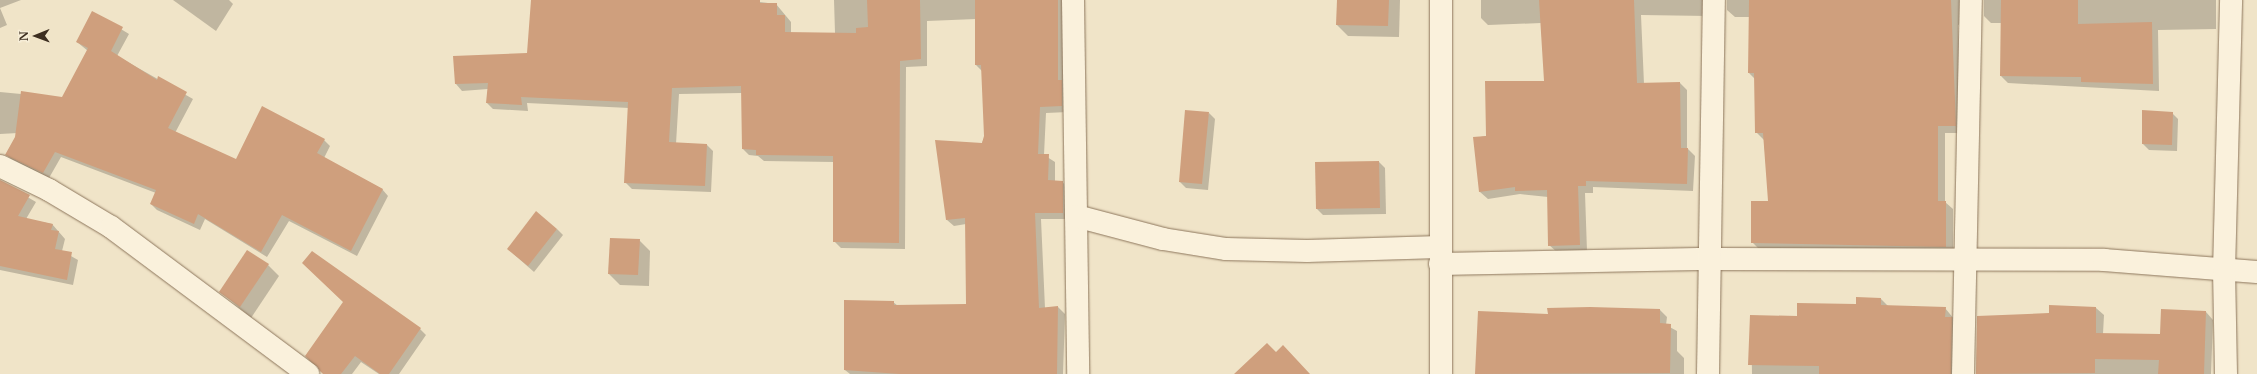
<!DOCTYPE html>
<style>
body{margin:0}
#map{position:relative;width:2257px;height:374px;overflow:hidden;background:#f0e4c8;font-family:"Libre Baskerville",serif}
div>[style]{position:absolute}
.shadow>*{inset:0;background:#0003}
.building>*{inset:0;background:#cf9f7d}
.roads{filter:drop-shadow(0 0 1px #8d765c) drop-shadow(0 0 1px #8d765c)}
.minor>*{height:22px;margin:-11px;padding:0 11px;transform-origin:11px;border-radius:11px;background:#faf1dc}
span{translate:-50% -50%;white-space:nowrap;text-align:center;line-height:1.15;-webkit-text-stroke:3.5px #f7eed8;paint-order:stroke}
.north{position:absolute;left:16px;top:16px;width:40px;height:40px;-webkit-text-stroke:3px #f7eed8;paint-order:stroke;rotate:269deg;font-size:11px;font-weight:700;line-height:16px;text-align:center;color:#3d2e20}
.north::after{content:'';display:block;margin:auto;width:14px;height:18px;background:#3d2e20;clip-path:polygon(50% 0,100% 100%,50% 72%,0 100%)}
</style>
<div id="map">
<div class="shadow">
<i style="clip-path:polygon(0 0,21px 0,0 8px,7px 25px,0 28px)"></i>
<i style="clip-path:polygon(173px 0,229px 0,233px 4px,216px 31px)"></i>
<i style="clip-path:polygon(532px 0,742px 0,776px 4px,791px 22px,791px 33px,835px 33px,834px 0,1064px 0,1068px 112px,1046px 113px,1044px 155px,1055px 162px,1055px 181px,1062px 182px,1069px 188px,1069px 219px,1041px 219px,1045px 308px,1058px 307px,1065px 314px,1063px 374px,850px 374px,845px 370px,893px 302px,898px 306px,967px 305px,966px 224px,954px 226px,947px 220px,985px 136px,982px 71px,976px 65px,976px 19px,927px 21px,927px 66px,906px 67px,905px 249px,841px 248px,834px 241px,834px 162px,764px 161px,758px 156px,749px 155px,743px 149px,742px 93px,679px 94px,676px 144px,707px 145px,713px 151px,711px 192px,632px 189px,625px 182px,629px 108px,527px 103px,528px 111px,493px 109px,487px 103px,488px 89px,462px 91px,456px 84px,454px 57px,528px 54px)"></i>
<i style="clip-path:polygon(1338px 0,1400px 0,1399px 37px,1348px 36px,1337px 25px)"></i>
<i style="clip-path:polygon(1481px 0,1711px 0,1708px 16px,1641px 15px,1644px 84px,1680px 83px,1687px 90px,1687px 148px,1695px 156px,1693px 191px,1593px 187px,1593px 193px,1585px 193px,1587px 251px,1557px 252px,1549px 245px,1548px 197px,1520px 194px,1488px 199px,1480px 192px,1474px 138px,1487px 136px,1545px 82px,1541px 23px,1488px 25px,1481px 18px)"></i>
<i style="clip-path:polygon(1727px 0,1968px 0,1965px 24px,1958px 25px,1963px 133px,1945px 133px,1945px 202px,1953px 209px,1953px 254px,1760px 250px,1752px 242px,1769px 202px,1764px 140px,1756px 132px,1755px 79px,1749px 73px,1750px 17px,1735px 17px,1727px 10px)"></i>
<i style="clip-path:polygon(1984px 0,2216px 0,2216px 29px,2158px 30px,2159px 91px,2008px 83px,2001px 76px,2002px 23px,1991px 23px,1984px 16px)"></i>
<i style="clip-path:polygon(93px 12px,129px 34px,117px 56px,193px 99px,175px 133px,236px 160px,324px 140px,330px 146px,324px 158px,382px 189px,388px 196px,357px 256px,289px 221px,267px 257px,205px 219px,200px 230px,157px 210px,151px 204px,156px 193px,61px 157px,49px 178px,13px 161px,6px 154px,18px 133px,0 134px,0 92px,63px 98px,88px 51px,77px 42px)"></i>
<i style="clip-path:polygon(1209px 113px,1215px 119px,1208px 190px,1186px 188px,1180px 182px)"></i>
<i style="clip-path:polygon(2172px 113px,2178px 119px,2177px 151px,2149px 150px,2143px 144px)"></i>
<i style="clip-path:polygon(1379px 162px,1385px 168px,1386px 214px,1323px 215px,1317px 209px)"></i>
<i style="clip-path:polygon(0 181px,36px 202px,26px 219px,52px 224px,65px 239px,62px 251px,78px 260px,73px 285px,0 270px)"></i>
<i style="clip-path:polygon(557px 229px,563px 235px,534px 272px,508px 249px)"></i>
<i style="clip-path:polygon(639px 240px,650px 251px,649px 286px,620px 285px,609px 274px)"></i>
<i style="clip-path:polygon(268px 265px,279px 276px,251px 318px,221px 292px)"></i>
<i style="clip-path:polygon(1881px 299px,1889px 307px,1945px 308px,1959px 325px,1958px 374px,1752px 374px,1751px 316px,1798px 317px)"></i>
<i style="clip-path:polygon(344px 302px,420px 329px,426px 335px,399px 374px,379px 374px,361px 362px,352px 374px,325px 374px)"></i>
<i style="clip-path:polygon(2096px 308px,2104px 315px,2103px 334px,2161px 335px,2206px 312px,2213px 320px,2211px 374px,1976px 374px,1978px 317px,2050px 314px)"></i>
<i style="clip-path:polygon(1660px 310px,1667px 317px,1666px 325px,1677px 331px,1677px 351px,1684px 358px,1684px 374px,1476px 374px,1479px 312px,1549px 315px)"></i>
</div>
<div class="building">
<i style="clip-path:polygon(531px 0,760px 0,760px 3px,777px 3px,777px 15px,785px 15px,785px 32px,856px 33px,856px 28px,868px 27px,867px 0,920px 0,921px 59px,900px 61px,899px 243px,833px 242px,833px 156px,756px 155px,756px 150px,742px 149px,741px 86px,672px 88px,669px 142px,707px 144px,705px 186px,624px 183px,628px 102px,521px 97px,522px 105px,486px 103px,488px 83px,455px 84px,453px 56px,527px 53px)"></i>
<i style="clip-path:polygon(975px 0,1058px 0,1058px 80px,1062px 80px,1062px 106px,1040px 107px,1038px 154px,1049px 154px,1048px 180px,1063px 181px,1063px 213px,1035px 213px,1039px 308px,1058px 306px,1057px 374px,900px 374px,844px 370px,844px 300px,894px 301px,894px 305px,966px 304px,965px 218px,946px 220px,935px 140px,982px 143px,984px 136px,981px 65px,975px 65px)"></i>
<i style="clip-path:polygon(1337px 0,1389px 0,1388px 26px,1336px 25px)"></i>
<i style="clip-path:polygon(1539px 0,1634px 0,1637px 83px,1680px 82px,1681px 148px,1688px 148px,1687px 184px,1586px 181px,1586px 186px,1578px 186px,1580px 245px,1548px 246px,1547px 190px,1515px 191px,1515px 187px,1479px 192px,1473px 137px,1486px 136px,1485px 81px,1544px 81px)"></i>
<i style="clip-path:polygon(1749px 0,1951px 0,1956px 126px,1938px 126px,1938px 201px,1946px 201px,1946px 247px,1751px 243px,1751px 201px,1768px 201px,1763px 133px,1755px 133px,1754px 73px,1748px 73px)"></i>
<i style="clip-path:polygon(2001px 0,2078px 0,2078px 24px,2152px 22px,2153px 84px,2081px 82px,2081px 77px,2000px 76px)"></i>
<i style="clip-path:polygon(92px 11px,123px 27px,111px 51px,157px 80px,158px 76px,187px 92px,168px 128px,236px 159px,262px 106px,325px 139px,317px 153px,383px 189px,351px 251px,282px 215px,261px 252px,198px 214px,194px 224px,150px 204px,156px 190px,55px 152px,43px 173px,5px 155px,15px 137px,21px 91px,62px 97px,88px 48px,76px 42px)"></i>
<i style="clip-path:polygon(1185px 110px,1209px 112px,1202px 184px,1179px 182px)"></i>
<i style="clip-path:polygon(2142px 110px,2173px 112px,2172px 145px,2142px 144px)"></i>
<i style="clip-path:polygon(1379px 161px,1380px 208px,1316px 209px,1315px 162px)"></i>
<i style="clip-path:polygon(0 180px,30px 195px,18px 216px,53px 224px,51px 230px,59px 231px,55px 249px,72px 252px,67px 280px,0 266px)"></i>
<i style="clip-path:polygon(536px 211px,557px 229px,528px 266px,507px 249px)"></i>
<i style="clip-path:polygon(610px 238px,640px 239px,638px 275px,608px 274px)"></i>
<i style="clip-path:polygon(247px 250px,269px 264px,240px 307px,219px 292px)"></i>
<i style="clip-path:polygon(312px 251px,421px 328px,389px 374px,380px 374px,355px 356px,341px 374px,323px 374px,305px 356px,343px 302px,302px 263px)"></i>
<i style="clip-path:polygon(1856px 297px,1881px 298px,1881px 305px,1946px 307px,1945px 317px,1952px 317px,1951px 374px,1819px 374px,1819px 366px,1748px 365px,1750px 315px,1797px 316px,1797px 303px,1856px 304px)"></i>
<i style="clip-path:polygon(2049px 305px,2096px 307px,2096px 333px,2160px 334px,2161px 309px,2206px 311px,2204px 374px,2158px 374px,2159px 360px,2095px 359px,2095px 373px,1976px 374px,1977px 316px,2049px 313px)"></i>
<i style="clip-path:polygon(1590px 307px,1660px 309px,1660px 323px,1671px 324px,1670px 373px,1475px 374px,1478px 311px,1548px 314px,1547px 308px)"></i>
<i style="clip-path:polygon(1267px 343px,1276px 352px,1283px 345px,1310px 374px,1234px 374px)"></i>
</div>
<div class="roads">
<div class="minor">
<i style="left:1073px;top:0;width:374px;rotate:89.2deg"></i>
<i style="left:0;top:166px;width:55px;rotate:26.1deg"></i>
<i style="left:49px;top:190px;width:72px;rotate:30.8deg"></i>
<i style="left:111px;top:227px;width:246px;rotate:36.7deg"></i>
<i style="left:1076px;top:216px;width:90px;rotate:14.8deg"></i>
<i style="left:1163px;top:239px;width:64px;rotate:9deg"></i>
<i style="left:1226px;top:249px;width:81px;rotate:1.4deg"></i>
<i style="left:1307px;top:251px;width:133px;rotate:-1.7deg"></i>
<i style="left:1440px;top:264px;width:271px;rotate:-1.1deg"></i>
<i style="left:1711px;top:259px;width:393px;rotate:0.1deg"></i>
<i style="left:2104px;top:260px;width:153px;rotate:4.5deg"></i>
<i style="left:1441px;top:374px;width:374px;rotate:-90deg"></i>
<i style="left:1708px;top:374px;width:374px;rotate:-89.1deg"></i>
<i style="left:1963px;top:374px;width:374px;rotate:-88.8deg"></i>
<i style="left:2226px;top:374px;width:103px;rotate:-91.1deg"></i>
<i style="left:2224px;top:271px;width:271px;rotate:-88.5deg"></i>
</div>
</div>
<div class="north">N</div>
</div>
